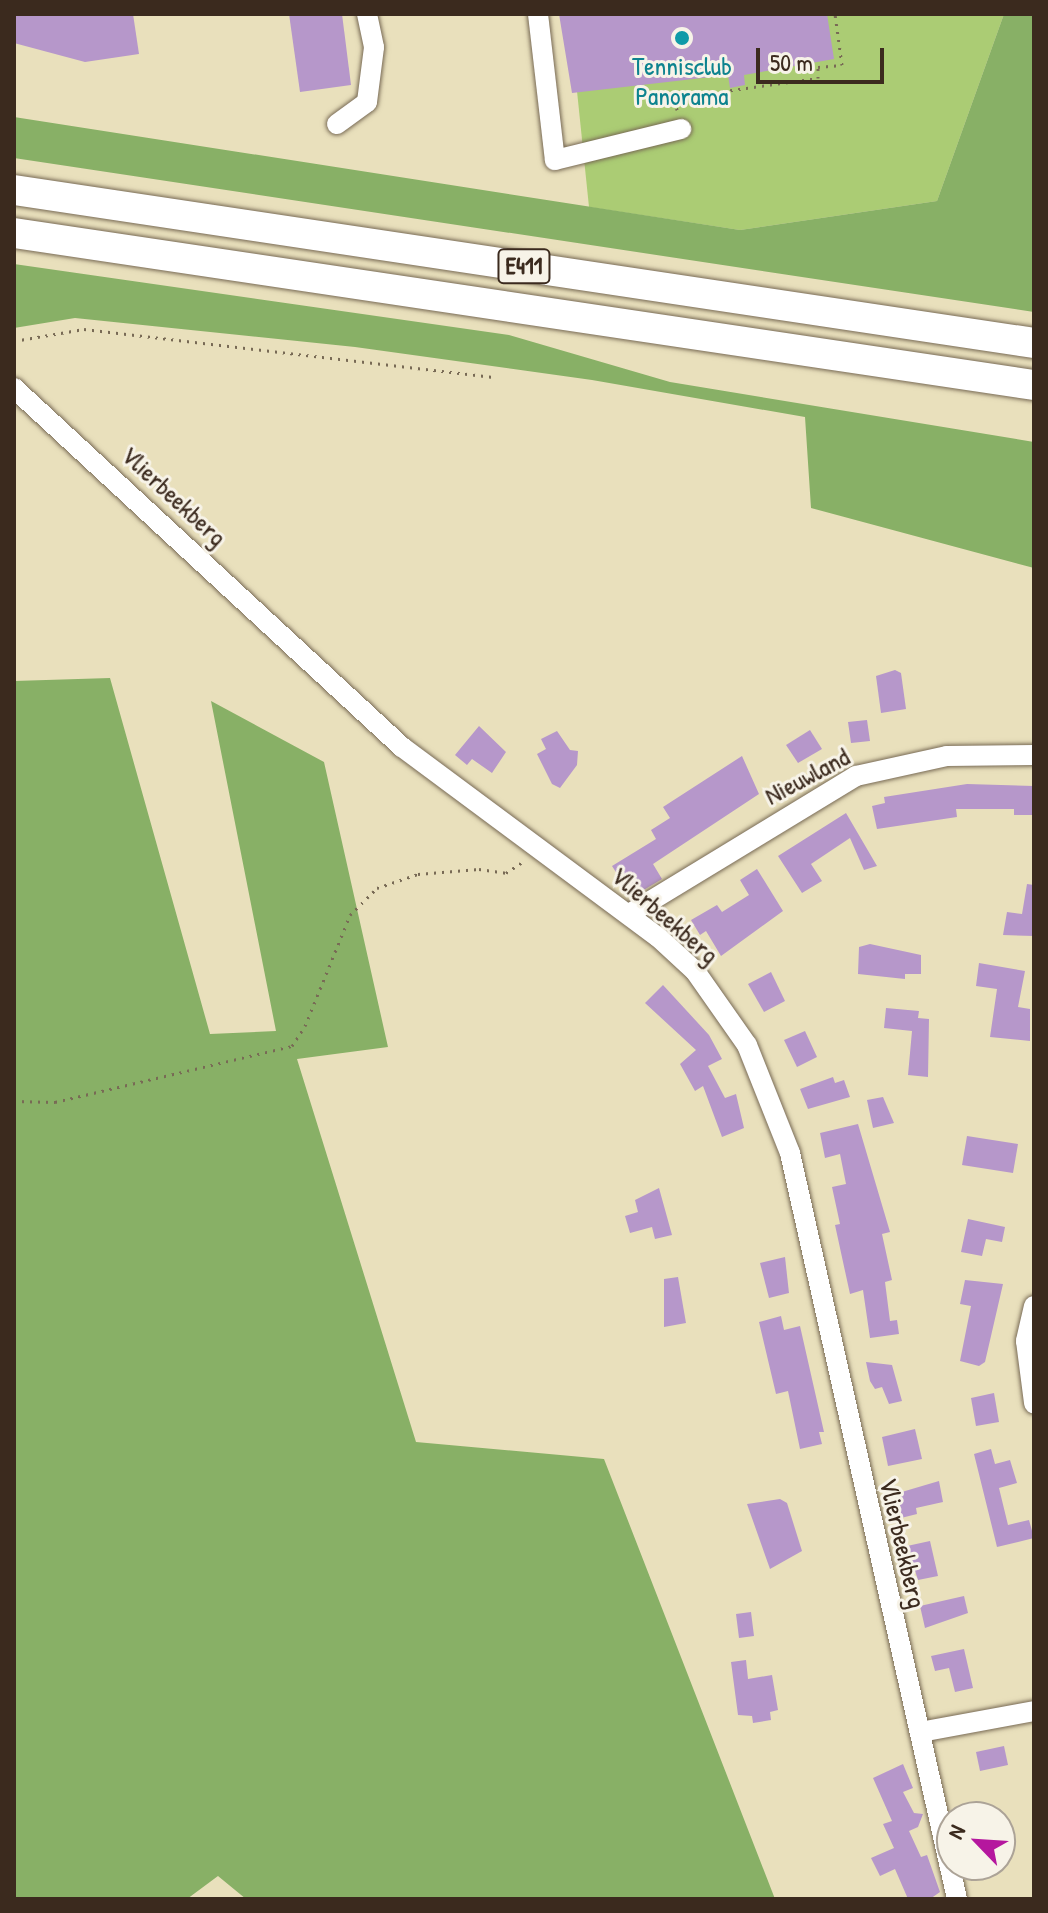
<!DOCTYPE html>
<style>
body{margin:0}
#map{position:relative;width:1048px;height:1913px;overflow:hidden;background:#e9e0bc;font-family:"Patrick Hand",sans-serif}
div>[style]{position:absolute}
.green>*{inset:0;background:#abcc74}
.forest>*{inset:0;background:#88b066}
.building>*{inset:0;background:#b697ca}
.path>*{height:3px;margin-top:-1.5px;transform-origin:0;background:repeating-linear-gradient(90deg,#786a55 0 2px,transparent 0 8px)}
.roads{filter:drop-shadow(0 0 2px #786a55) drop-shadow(0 0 2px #786a55)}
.minor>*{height:20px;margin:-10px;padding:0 10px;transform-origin:10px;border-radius:10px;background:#fff}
.highway>*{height:30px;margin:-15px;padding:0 15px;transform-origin:15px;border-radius:15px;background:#fff}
.dots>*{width:22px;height:22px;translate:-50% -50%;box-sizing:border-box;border:4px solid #f7f3e8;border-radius:50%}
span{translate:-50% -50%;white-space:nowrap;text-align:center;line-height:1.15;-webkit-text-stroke:6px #f7f3e8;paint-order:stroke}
.shield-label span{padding:2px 6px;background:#f7f3e8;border:2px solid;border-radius:6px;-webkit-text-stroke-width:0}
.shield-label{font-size:24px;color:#3b2a1e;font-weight:700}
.culture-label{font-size:26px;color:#0d838f}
.street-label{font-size:26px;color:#3b2a1e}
.frame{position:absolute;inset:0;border:16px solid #3b2a1e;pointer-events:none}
.north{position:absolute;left:936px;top:1801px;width:80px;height:80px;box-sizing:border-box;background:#f7f3e8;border:2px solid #aca397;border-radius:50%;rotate:295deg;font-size:22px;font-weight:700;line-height:32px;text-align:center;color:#3b2a1e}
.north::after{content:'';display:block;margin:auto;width:28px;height:36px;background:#b5179e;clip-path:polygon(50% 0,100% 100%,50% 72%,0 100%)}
.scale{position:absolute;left:756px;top:48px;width:128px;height:36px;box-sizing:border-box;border:4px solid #3b2a1e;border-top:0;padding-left:10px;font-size:24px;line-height:28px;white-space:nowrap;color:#3b2a1e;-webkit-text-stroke:6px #f7f3e8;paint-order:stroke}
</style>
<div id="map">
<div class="green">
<i style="clip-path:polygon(569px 14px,1004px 14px,937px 201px,740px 230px,589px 207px)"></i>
</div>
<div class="forest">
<i style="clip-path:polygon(1004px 14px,1034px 14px,1034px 312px,14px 158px,14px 117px,740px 230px,937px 201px)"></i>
<i style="clip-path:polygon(14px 264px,509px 335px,670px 382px,1034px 442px,1034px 568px,811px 508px,805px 417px,592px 380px,355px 347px,75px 318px,14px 328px)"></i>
<i style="clip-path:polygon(110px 678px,210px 1034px,276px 1031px,211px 701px,324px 762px,388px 1047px,297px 1059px,416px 1442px,604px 1459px,775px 1899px,246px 1899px,218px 1876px,187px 1899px,14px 1899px,14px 681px)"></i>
</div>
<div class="building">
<i style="clip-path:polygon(14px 14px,133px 14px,139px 54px,85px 62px,14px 43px)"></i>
<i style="clip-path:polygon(289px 14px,342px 14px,351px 85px,300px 92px)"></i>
<i style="clip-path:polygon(559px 14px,827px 14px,834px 59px,744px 75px,745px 85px,730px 88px,728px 75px,572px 93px)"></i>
<i style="clip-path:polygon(895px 670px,901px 673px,906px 709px,881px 713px,876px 676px)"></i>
<i style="clip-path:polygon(867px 720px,870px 741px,851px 743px,848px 722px)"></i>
<i style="clip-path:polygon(479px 726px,506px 752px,492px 773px,472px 759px,467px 765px,455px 755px)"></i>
<i style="clip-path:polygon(810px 730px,822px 749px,798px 763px,786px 745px)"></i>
<i style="clip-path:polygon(557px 731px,570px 750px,578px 751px,577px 765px,560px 788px,552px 784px,537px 754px,546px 749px,541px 739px)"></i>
<i style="clip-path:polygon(742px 756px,759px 794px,653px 864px,662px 879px,632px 897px,612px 866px,656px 839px,651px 830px,670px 818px,663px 807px)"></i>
<i style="clip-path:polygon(967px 784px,1034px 786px,1034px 815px,1014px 815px,1014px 809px,956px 809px,957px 817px,877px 829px,872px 806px,885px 803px,884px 797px)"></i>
<i style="clip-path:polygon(846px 813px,877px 866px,864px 870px,850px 838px,811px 864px,822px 881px,802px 893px,778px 856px)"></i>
<i style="clip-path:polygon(757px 869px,783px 911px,721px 956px,706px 931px,700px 935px,691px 920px,717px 905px,722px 912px,749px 895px,740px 880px)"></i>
<i style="clip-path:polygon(1027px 884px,1034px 885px,1034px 936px,1003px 935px,1007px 912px,1022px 914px)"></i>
<i style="clip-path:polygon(870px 944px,921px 955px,921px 974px,905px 974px,905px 979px,858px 974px,859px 947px)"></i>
<i style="clip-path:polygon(979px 963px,1025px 971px,1018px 1007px,1030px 1009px,1030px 1041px,990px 1037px,997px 989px,976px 986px)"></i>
<i style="clip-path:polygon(771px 972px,785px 1001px,764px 1012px,748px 984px)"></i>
<i style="clip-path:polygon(663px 985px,709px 1035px,722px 1059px,708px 1066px,725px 1098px,736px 1094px,744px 1128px,722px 1137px,703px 1086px,695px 1091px,680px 1064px,696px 1050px,645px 1003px)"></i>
<i style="clip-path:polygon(886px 1008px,919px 1011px,918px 1018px,929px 1019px,928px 1077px,908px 1075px,912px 1031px,884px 1028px)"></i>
<i style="clip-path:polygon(805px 1031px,817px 1057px,797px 1067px,784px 1040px)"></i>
<i style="clip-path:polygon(833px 1077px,835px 1083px,844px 1080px,850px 1097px,808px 1109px,800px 1089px)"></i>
<i style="clip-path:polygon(883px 1097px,894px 1123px,873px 1128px,867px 1100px)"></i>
<i style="clip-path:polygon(858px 1124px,890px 1232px,882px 1234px,892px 1280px,885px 1282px,890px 1321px,897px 1320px,899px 1334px,870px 1338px,863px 1290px,850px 1294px,835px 1225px,840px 1224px,832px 1187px,846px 1184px,840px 1154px,825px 1158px,820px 1133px)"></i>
<i style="clip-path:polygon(967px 1136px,1018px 1144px,1013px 1173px,962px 1165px)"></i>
<i style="clip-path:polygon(659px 1188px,672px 1235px,655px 1239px,652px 1227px,630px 1233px,625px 1216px,638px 1212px,635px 1200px)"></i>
<i style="clip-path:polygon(968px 1219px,1005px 1227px,1002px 1242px,986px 1239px,982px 1256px,961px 1252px)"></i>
<i style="clip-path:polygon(785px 1257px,789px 1293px,769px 1298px,760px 1263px)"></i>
<i style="clip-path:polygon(678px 1277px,686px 1323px,664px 1327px,664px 1279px)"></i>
<i style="clip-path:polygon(965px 1280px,1003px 1284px,985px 1362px,979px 1366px,960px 1361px,971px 1306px,960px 1304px)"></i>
<i style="clip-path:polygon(781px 1316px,784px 1330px,800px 1326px,824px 1432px,819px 1432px,822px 1444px,800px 1449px,788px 1391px,776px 1394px,759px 1322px)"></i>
<i style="clip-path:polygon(866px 1362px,892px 1365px,902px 1401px,889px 1404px,882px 1387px,875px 1389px,870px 1381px)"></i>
<i style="clip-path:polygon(994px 1393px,999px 1422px,976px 1426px,971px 1398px)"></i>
<i style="clip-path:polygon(915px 1429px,922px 1459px,888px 1466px,882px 1437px)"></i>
<i style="clip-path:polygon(991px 1449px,995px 1464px,1010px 1460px,1017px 1483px,999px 1488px,1008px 1525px,1029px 1520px,1034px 1538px,997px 1547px,974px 1454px)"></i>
<i style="clip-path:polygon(939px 1481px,943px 1502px,916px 1508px,917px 1514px,901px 1518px,895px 1494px)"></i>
<i style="clip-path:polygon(780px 1499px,787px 1503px,802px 1551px,770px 1569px,747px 1504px)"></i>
<i style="clip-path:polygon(930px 1541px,938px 1576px,918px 1580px,907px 1546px)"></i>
<i style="clip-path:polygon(964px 1596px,968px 1613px,925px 1628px,920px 1606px)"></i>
<i style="clip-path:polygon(751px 1612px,754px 1636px,739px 1638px,736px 1614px)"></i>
<i style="clip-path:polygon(964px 1649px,973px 1688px,955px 1692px,949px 1668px,935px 1671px,931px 1656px)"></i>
<i style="clip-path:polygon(746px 1660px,748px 1679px,772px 1675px,778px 1710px,770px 1712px,771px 1720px,753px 1723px,752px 1716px,738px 1715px,731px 1662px)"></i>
<i style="clip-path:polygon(1004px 1746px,1008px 1765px,980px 1771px,976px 1752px)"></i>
<i style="clip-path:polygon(903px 1764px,913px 1788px,903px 1792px,914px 1813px,923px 1814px,918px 1827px,909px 1831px,921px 1857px,927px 1855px,940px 1892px,930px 1899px,908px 1899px,895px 1869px,880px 1876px,871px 1858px,894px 1848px,883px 1824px,892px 1821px,873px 1778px)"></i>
</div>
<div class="path">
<i style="left:677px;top:110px;width:12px;rotate:-99deg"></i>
<i style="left:675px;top:98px;width:144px;rotate:-8deg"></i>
<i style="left:818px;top:78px;width:11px;rotate:-90deg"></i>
<i style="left:818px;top:67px;width:24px;rotate:-5deg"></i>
<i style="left:842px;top:65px;width:51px;rotate:-97.8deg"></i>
<i style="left:14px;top:341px;width:71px;rotate:-9.7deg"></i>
<i style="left:84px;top:329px;width:410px;rotate:6.7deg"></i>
<i style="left:14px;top:1101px;width:41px;rotate:1.4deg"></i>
<i style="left:55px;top:1102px;width:244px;rotate:-13.3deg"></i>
<i style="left:292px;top:1046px;width:24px;rotate:-57deg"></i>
<i style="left:305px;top:1026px;width:120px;rotate:-67.9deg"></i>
<i style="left:350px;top:915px;width:38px;rotate:-45deg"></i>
<i style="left:377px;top:888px;width:43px;rotate:-18.9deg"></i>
<i style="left:418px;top:874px;width:61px;rotate:-4.7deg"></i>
<i style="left:479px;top:869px;width:27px;rotate:8deg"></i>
<i style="left:506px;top:873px;width:23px;rotate:-34deg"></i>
</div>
<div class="roads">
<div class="minor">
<i style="left:538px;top:14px;width:147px;rotate:83.4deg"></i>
<i style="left:555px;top:160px;width:130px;rotate:-13.8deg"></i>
<i style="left:337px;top:124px;width:37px;rotate:-36deg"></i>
<i style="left:367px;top:102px;width:55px;rotate:-82.7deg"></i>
<i style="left:374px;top:47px;width:34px;rotate:-102deg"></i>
<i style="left:14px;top:388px;width:529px;rotate:42.78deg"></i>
<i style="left:402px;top:747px;width:319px;rotate:36.6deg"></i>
<i style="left:658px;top:937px;width:50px;rotate:42.6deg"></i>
<i style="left:695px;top:971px;width:90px;rotate:54.9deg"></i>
<i style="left:747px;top:1045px;width:116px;rotate:68.3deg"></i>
<i style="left:790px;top:1153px;width:764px;rotate:77.38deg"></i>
<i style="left:629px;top:914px;width:266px;rotate:-31.3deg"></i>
<i style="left:856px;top:776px;width:93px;rotate:-12.4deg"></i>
<i style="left:947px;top:756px;width:87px;rotate:-0.7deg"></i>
<i style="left:1034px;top:1306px;width:36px;rotate:103deg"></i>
<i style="left:1026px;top:1341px;width:63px;rotate:82.6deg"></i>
<i style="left:920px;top:1732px;width:116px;rotate:-10.4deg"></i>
</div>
<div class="highway">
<i style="left:14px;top:190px;width:1031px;rotate:8.53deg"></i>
<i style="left:14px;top:233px;width:1031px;rotate:8.48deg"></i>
</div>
</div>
<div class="dots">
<i style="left:682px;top:38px;background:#0f9aa8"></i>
</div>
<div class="shield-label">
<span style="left:524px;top:266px">E411</span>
</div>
<div class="culture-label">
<span style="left:682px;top:81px">Tennisclub<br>Panorama</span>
</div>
<div class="street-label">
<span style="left:174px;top:496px;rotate:43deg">Vlierbeekberg</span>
<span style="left:807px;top:776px;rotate:-28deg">Nieuwland</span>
<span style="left:665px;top:915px;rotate:41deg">Vlierbeekberg</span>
<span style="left:903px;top:1543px;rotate:77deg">Vlierbeekberg</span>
</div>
<div class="frame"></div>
<div class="north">N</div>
<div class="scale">50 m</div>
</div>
